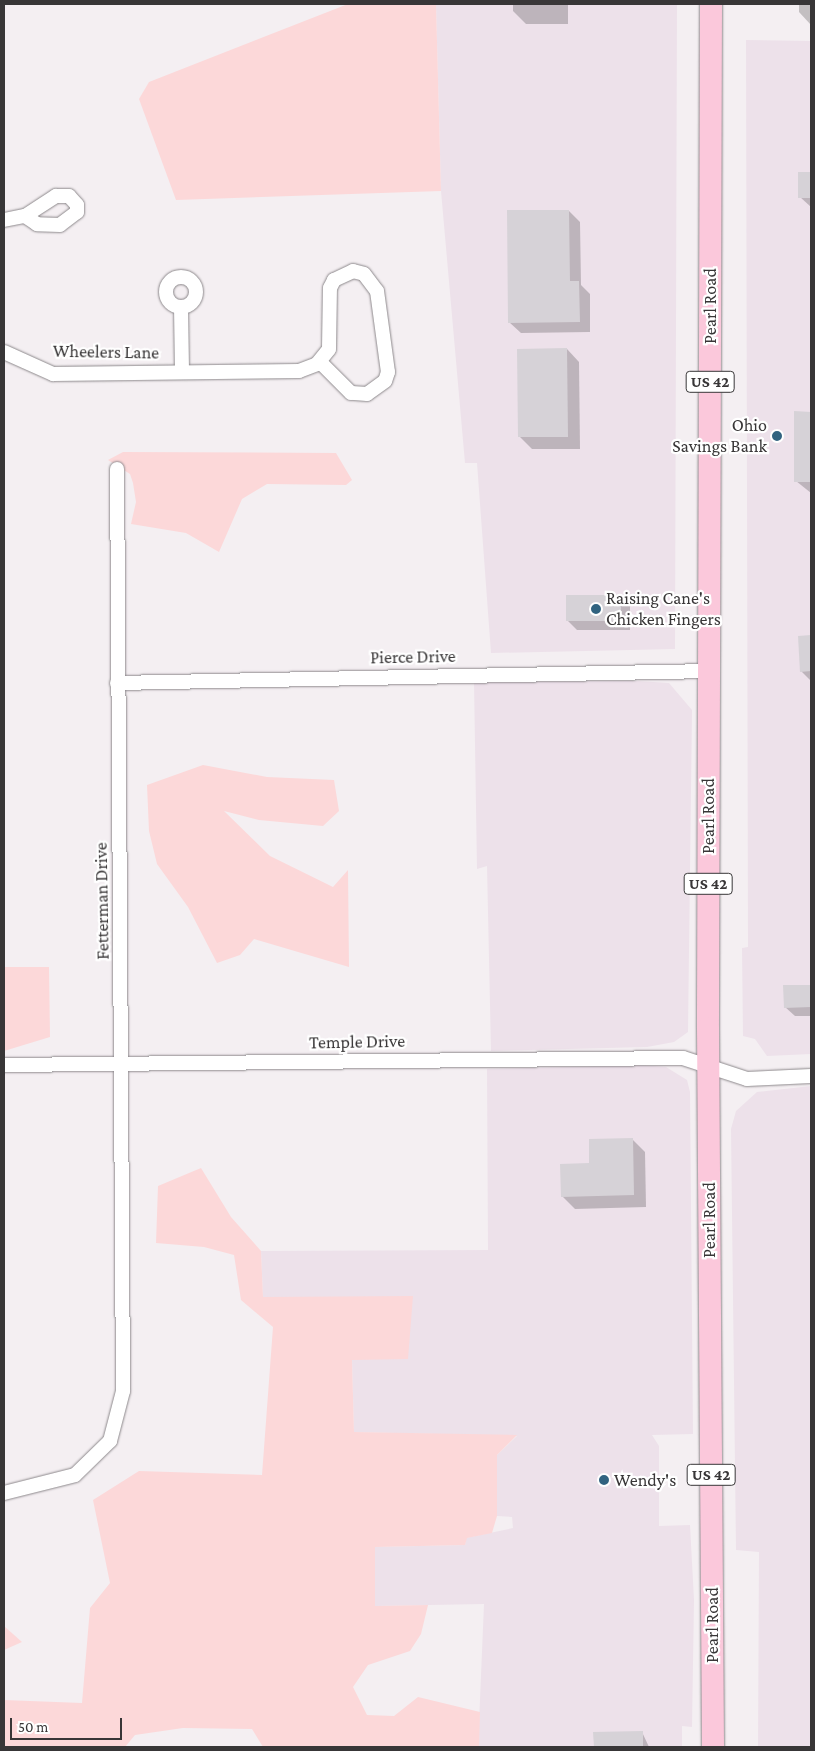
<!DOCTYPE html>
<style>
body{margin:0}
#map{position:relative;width:815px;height:1751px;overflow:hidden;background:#f4eff2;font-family:"Crimson Pro",serif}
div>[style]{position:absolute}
.built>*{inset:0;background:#ede1ea}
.green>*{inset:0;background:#fcd8d9}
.shadow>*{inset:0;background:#0003}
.building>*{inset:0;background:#d6d2d7}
.roads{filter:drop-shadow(0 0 1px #8d898c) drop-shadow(0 0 1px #8d898c)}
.minor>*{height:14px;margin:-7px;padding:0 7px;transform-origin:7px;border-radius:7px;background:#fff}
.minor>.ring{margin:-7px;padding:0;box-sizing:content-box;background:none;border:14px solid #fff;border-radius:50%}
.primary>*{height:22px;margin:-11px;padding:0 11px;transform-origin:11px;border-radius:11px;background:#fbc8db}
.dots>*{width:14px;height:14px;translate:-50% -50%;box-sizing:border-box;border:2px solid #fff;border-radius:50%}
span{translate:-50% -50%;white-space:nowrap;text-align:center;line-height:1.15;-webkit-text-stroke:4.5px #fff;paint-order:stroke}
.shield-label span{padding:1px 4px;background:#fff;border:1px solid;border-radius:4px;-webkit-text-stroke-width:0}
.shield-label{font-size:16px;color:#383637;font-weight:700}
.street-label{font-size:18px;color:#383637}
.poi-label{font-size:18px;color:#383637}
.right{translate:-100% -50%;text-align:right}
.left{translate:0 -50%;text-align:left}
.frame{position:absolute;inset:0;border:5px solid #383637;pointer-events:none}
.scale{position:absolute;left:10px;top:1718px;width:112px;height:22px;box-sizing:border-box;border:2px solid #383637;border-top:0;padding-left:6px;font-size:15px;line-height:18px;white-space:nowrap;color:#383637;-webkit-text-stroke:4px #fff;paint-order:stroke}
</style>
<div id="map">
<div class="built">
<i style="clip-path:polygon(436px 4px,677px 4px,675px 649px,491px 653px,477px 463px,465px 463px,441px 191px)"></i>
<i style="clip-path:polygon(746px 40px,811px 41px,811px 1054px,767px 1056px,755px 1039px,743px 1036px,742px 948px,748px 947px)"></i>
<i style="clip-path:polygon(637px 681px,669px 683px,692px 710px,688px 1032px,674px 1042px,647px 1047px,491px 1051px,487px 866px,477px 869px,474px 682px)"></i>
<i style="clip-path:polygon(641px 1065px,666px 1067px,687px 1080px,690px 1092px,693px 1434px,652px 1435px,659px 1446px,659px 1526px,690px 1525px,694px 1600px,692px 1727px,682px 1726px,682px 1747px,478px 1747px,484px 1604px,375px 1606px,375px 1547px,465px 1545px,466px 1538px,513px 1528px,512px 1517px,497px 1516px,497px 1455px,517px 1436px,354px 1432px,352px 1359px,263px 1297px,261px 1251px,488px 1250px,487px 1069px)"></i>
<i style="clip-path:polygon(811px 1086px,811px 1747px,758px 1747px,759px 1552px,736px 1550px,731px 1129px,736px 1111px,757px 1092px)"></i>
</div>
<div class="green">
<i style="clip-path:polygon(348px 4px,436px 4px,441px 191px,176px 200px,139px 99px,149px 82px)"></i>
<i style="clip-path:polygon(123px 452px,336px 453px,352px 480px,346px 485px,267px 484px,242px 499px,219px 552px,186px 533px,131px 524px,136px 502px,133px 483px,130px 474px,108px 460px)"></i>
<i style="clip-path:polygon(203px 765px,267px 777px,334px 780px,339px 811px,323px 826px,259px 820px,224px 811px,270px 856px,333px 887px,348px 870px,349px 967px,254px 939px,240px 955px,217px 963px,188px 907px,157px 864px,149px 831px,147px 785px)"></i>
<i style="clip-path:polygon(4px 967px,49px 967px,50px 1037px,4px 1051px)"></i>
<i style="clip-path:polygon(201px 1168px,231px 1217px,261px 1251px,263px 1297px,413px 1296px,408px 1359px,352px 1360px,354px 1432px,517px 1435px,497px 1455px,497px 1516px,492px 1533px,467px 1538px,465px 1545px,375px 1547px,375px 1606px,428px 1605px,421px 1634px,410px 1651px,368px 1665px,353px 1687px,367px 1715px,394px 1716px,418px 1697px,480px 1712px,479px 1747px,263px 1747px,252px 1729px,183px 1728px,135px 1735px,125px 1747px,4px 1747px,4px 1700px,82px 1703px,90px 1608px,110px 1583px,93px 1500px,139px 1471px,262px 1475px,273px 1327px,241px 1300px,234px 1255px,204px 1247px,156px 1243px,158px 1186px)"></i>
<i style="clip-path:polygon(4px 1626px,22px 1642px,4px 1650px)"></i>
</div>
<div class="shadow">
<i style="clip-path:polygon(513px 4px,568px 4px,568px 24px,526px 24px,513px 11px)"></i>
<i style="clip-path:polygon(799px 4px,811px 4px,811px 25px,799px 12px)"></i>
<i style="clip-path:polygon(800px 173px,811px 173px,811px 207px,800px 197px)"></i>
<i style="clip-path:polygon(569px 211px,580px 222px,581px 285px,590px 294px,590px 332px,521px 333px,509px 322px)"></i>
<i style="clip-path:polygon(567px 349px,579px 362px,580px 449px,532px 449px,520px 437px)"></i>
<i style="clip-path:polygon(795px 413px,811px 413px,811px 493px,796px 481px)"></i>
<i style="clip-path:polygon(621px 596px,630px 605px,630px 630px,577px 630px,568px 621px)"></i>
<i style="clip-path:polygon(811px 636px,811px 680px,810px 680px,801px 671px,800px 637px)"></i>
<i style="clip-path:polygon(785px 986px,811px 986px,811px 1016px,795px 1016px,785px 1007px)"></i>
<i style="clip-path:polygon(632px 1139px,645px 1152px,646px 1207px,575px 1209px,562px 1196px,590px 1164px)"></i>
<i style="clip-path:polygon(642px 1732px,649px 1747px,595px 1747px,595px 1733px)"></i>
</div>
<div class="building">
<i style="clip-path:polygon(798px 172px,811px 172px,811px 198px,798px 198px)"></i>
<i style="clip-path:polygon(507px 210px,569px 210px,570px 281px,579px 281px,580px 322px,508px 323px)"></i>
<i style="clip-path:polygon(567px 348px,568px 437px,518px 437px,517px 349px)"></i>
<i style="clip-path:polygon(794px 411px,811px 412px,811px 482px,794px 482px)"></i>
<i style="clip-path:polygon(566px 595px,621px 595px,621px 621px,566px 621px)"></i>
<i style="clip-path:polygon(811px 635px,811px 671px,800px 672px,798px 636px)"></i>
<i style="clip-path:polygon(783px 985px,811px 985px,811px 1007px,784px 1008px)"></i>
<i style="clip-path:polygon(633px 1138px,634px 1195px,561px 1197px,560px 1164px,589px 1163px,589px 1139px)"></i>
<i style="clip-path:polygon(643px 1731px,643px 1747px,594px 1747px,593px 1732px)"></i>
</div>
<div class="roads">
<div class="minor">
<i style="left:4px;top:220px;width:21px;rotate:-11deg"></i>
<i style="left:25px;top:216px;width:37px;rotate:-33deg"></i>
<i style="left:56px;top:196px;width:13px"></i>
<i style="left:69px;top:196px;width:12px;rotate:48deg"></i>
<i style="left:77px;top:205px;width:7px;rotate:90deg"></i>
<i style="left:77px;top:212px;width:21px;rotate:143deg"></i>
<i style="left:60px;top:225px;width:23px;rotate:-178deg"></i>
<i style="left:37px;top:224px;width:14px;rotate:-146deg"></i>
<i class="ring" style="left:166px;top:277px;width:16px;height:16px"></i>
<i style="left:181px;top:307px;width:65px;rotate:89.1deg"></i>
<i style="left:4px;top:352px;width:54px;rotate:24.2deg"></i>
<i style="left:53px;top:374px;width:246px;rotate:-0.7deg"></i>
<i style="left:299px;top:371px;width:19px;rotate:-21deg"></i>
<i style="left:317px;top:364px;width:19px;rotate:-51deg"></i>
<i style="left:329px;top:349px;width:61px;rotate:-89.1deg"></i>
<i style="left:330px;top:288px;width:9px;rotate:-63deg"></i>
<i style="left:334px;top:280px;width:21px;rotate:-25deg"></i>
<i style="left:353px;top:271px;width:11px;rotate:15deg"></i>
<i style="left:364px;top:274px;width:21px;rotate:53deg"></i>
<i style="left:377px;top:291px;width:82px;rotate:82.3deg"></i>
<i style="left:388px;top:372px;width:9px;rotate:108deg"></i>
<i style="left:385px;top:381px;width:22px;rotate:144deg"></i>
<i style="left:367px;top:394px;width:16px;rotate:-176deg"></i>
<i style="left:351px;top:393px;width:44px;rotate:-135deg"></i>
<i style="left:117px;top:683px;width:592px;rotate:-1.16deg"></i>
<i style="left:4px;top:1065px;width:679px;rotate:-0.59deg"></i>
<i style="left:683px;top:1058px;width:67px;rotate:18.2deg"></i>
<i style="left:747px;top:1079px;width:64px;rotate:-2.7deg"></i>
<i style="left:4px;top:1493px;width:73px;rotate:-14.2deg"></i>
<i style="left:75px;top:1475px;width:49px;rotate:-44.2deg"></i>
<i style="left:110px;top:1441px;width:52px;rotate:-75.4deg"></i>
<i style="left:123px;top:1391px;width:922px;rotate:-90.37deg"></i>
</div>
<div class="primary">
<i style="left:711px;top:4px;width:1024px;rotate:90.17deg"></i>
<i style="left:708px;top:1028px;width:719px;rotate:89.6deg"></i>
</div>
</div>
<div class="dots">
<i style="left:777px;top:436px;background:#316380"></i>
<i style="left:596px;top:609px;background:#316380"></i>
<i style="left:604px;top:1480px;background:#316380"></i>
</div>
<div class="shield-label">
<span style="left:710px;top:382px">US 42</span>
<span style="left:708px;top:884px">US 42</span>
<span style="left:711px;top:1475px">US 42</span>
</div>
<div class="street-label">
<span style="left:710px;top:306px;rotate:-90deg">Pearl Road</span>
<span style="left:106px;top:352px;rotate:1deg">Wheelers Lane</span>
<span style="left:413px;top:657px;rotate:-1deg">Pierce Drive</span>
<span style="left:708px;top:816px;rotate:-90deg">Pearl Road</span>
<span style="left:102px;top:901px;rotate:-91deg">Fetterman Drive</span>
<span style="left:357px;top:1042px;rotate:-1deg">Temple Drive</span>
<span style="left:709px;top:1220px;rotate:-90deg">Pearl Road</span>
<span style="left:712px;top:1625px;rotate:-90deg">Pearl Road</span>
</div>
<div class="poi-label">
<span class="right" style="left:767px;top:436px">Ohio<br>Savings Bank</span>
<span class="left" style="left:606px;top:609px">Raising Cane's<br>Chicken Fingers</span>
<span class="left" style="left:614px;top:1480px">Wendy's</span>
</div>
<div class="frame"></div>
<div class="scale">50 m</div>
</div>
